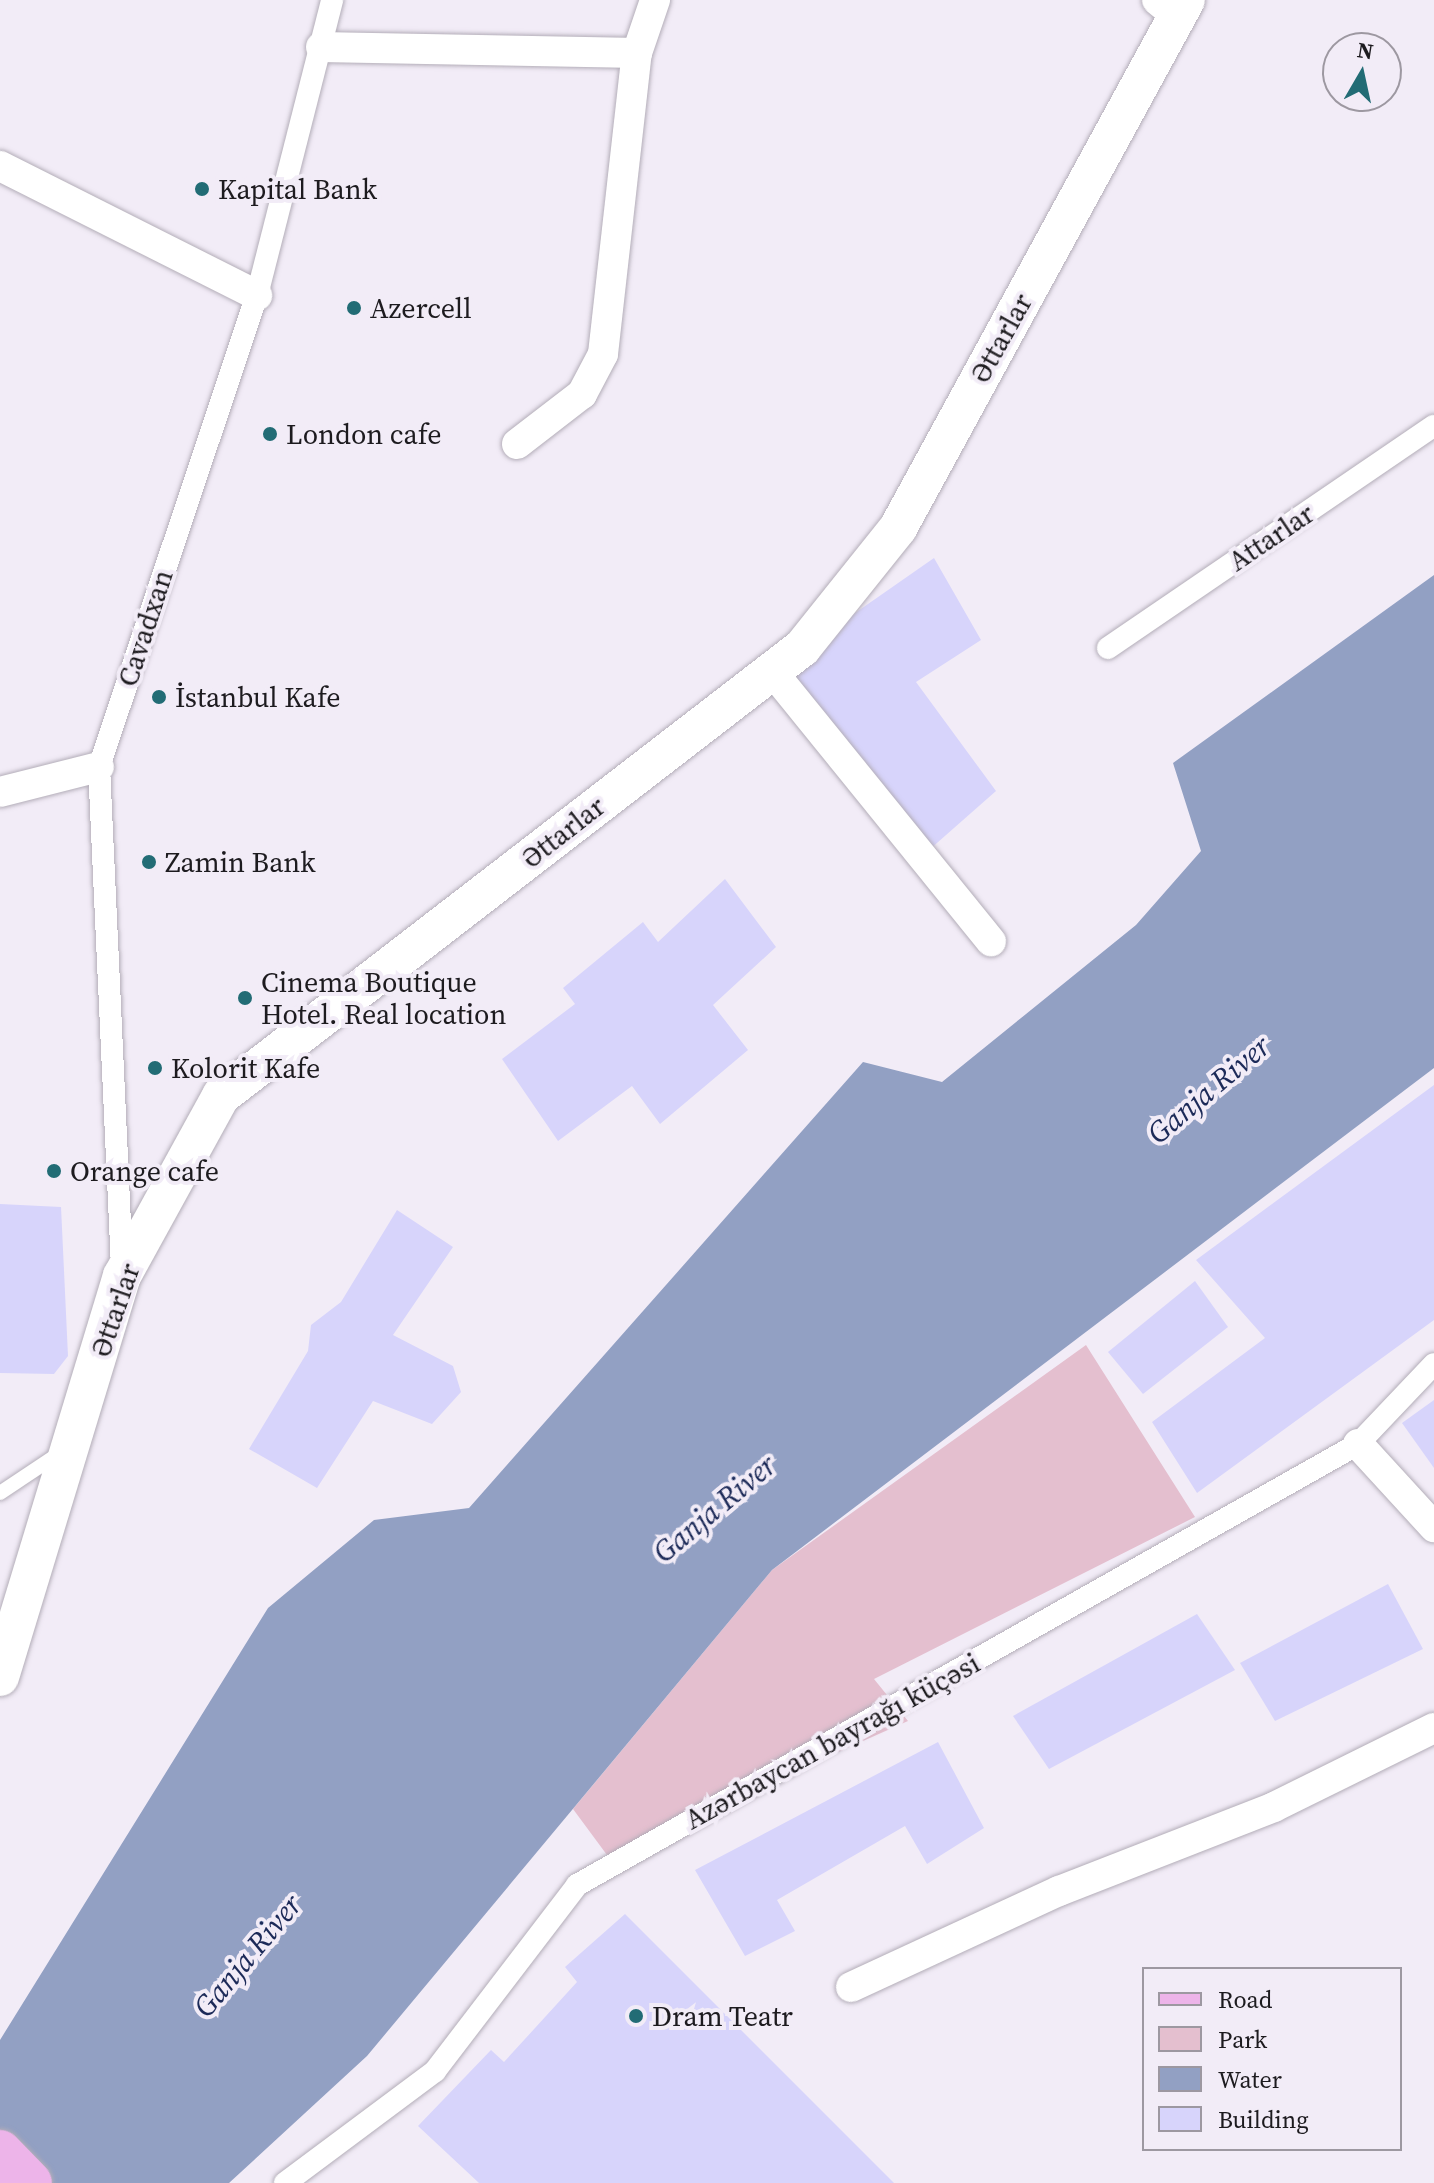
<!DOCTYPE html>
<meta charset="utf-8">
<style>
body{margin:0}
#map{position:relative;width:1434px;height:2183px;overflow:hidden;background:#f2ecf7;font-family:"Source Serif 4",serif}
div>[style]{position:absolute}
.green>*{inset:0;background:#e4bfcf}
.water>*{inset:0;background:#92a0c3}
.building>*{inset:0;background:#d7d4fb}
.roads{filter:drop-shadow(0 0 2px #b3adb8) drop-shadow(0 0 2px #b3adb8)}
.service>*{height:14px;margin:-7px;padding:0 7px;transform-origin:7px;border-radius:7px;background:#fff}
.pedestrian>*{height:22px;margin:-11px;padding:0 11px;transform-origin:11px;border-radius:11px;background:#fff}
.minor>*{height:30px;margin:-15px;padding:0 15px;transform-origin:15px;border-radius:15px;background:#fff}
.tertiary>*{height:38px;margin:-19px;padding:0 19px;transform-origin:19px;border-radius:19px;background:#fff}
.primary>*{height:44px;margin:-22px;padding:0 22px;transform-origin:22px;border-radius:22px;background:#edb4e9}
.dots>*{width:22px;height:22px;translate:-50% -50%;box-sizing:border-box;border:4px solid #f2ecf7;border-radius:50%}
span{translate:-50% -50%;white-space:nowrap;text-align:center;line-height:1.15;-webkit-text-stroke:8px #f2ecf7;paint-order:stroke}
.poi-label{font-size:28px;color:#1d1b1f}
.left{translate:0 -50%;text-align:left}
.street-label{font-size:28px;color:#1d1b1f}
.water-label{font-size:30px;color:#1c2a58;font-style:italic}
.legend{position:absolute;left:1142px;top:1967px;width:260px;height:184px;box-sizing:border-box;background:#f2ecf7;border:2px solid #9d98a1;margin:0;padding:10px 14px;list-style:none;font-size:24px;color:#1d1b1f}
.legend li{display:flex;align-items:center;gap:16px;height:40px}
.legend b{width:40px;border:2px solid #9d98a1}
.north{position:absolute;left:1322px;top:32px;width:80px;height:80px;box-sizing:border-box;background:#f2ecf7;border:2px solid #9d98a1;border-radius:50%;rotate:9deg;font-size:22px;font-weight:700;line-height:32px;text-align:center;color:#1d1b1f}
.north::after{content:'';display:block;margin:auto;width:28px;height:36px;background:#226c75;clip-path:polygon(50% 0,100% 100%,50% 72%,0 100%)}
</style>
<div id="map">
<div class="green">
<i style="clip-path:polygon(1086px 1345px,1195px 1517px,874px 1679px,908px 1721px,607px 1855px,573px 1809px,772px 1570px)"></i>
</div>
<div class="water">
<i style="clip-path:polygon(1434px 575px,1434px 1068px,772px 1570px,367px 2056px,229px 2183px,0 2183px,0 2040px,268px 1608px,374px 1520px,469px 1508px,863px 1062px,942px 1082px,1136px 925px,1201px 851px,1173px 763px)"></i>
</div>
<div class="building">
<i style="clip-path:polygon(934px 558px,981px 640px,916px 682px,996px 791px,929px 850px,782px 664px)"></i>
<i style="clip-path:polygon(725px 879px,776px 947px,713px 1005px,748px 1050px,660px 1124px,632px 1086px,558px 1141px,502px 1059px,575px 1004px,563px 988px,643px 922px,658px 942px)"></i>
<i style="clip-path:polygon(1434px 1085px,1434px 1320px,1197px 1493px,1152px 1422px,1265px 1338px,1196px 1260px)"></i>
<i style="clip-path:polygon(0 1204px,61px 1207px,68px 1356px,54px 1374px,0 1373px)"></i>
<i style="clip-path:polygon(397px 1210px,453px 1247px,393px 1335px,453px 1366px,461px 1392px,432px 1424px,373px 1401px,317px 1488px,249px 1449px,308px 1351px,311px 1325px,341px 1302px)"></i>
<i style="clip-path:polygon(1195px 1281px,1228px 1327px,1143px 1394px,1108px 1352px)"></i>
<i style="clip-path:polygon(1434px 1400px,1434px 1468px,1402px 1423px)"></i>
<i style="clip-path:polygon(1388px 1584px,1423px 1649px,1275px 1721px,1240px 1663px)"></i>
<i style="clip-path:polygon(1197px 1614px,1235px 1670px,1049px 1769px,1013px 1716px)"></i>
<i style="clip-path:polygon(938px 1742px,984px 1828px,927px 1864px,905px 1826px,777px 1900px,795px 1931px,745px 1956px,695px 1870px)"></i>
<i style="clip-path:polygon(625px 1914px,894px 2183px,479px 2183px,418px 2126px,491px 2050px,504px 2062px,577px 1982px,565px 1967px)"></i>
</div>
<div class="roads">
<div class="service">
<i style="left:0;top:1493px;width:72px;rotate:-33.7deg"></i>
</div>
<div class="pedestrian">
<i style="left:1108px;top:648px;width:394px;rotate:-34.3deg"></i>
<i style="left:122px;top:1267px;width:501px;rotate:-92.63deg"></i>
<i style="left:99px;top:767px;width:498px;rotate:-71.5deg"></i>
<i style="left:257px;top:295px;width:304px;rotate:-75.7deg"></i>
<i style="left:285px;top:2183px;width:187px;rotate:-36.7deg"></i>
<i style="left:435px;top:2071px;width:234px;rotate:-52.6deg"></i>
<i style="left:577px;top:1885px;width:897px;rotate:-29.45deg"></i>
<i style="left:1358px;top:1444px;width:110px;rotate:-46.5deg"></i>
</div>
<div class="minor">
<i style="left:1157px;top:0;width:26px;rotate:39deg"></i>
<i style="left:321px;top:47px;width:316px;rotate:1.1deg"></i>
<i style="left:0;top:166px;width:288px;rotate:26.7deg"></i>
<i style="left:517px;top:444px;width:82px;rotate:-37.6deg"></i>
<i style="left:582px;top:394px;width:45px;rotate:-62.3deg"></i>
<i style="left:603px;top:354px;width:303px;rotate:-83.6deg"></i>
<i style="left:637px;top:53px;width:56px;rotate:-71.2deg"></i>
<i style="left:772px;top:671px;width:348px;rotate:51deg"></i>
<i style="left:0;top:792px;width:102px;rotate:-14.2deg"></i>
<i style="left:1358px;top:1444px;width:113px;rotate:47.5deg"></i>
<i style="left:851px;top:1987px;width:229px;rotate:-24.8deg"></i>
<i style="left:1059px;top:1891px;width:231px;rotate:-21.3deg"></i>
<i style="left:1274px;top:1807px;width:178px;rotate:-26.3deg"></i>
</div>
<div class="tertiary">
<i style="left:0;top:1677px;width:419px;rotate:-73.1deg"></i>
<i style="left:122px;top:1276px;width:205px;rotate:-61.2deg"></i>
<i style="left:221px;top:1096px;width:734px;rotate:-37.64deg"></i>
<i style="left:802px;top:648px;width:154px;rotate:-51.3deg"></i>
<i style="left:898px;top:528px;width:601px;rotate:-61.39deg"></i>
</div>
<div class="primary">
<i style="left:0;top:2152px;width:43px;rotate:45.9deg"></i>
</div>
</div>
<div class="dots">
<i style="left:202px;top:189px;background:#226c75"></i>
<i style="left:354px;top:308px;background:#226c75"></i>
<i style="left:270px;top:434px;background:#226c75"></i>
<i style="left:159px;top:697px;background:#226c75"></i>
<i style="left:149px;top:862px;background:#226c75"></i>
<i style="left:245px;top:998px;background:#226c75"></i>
<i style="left:155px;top:1068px;background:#226c75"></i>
<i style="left:54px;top:1171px;background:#226c75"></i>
<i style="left:636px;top:2016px;background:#226c75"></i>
</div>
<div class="poi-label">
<span class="left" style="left:218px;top:189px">Kapital Bank</span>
<span class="left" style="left:370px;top:308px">Azercell</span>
<span class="left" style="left:286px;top:434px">London cafe</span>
<span class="left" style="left:175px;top:697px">İstanbul Kafe</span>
<span class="left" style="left:165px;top:862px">Zamin Bank</span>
<span class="left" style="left:261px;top:998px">Cinema Boutique<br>Hotel. Real location</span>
<span class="left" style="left:171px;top:1068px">Kolorit Kafe</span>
<span class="left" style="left:70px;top:1171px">Orange cafe</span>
<span class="left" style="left:652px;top:2016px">Dram Teatr</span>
</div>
<div class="street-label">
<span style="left:1001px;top:338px;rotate:-61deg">Əttarlar</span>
<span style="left:1271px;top:537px;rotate:-34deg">Attarlar</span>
<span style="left:145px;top:628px;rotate:-72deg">Cavadxan</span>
<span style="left:563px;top:832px;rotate:-38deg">Əttarlar</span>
<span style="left:115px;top:1310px;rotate:-71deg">Əttarlar</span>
<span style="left:832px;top:1741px;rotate:-29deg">Azərbaycan bayrağı küçəsi</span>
</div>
<div class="water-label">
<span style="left:1209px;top:1090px;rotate:-40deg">Ganja River</span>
<span style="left:715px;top:1509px;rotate:-40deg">Ganja River</span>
<span style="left:248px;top:1956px;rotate:-50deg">Ganja River</span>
</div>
<ul class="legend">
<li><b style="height:10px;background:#edb4e9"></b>Road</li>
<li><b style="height:22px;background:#e4bfcf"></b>Park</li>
<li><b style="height:22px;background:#92a0c3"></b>Water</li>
<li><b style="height:22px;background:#d7d4fb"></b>Building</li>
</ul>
<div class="north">N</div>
</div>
